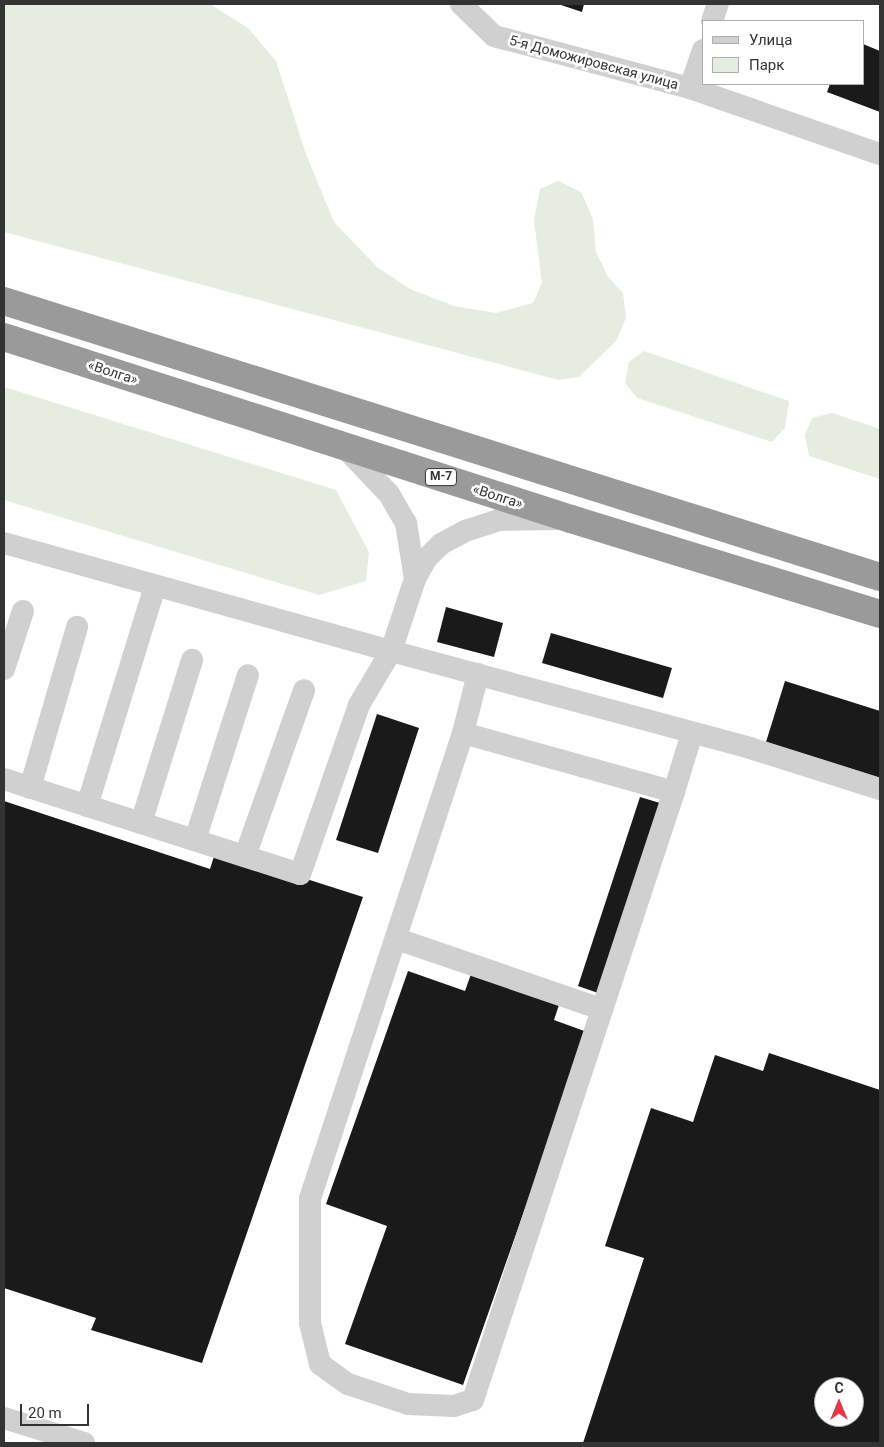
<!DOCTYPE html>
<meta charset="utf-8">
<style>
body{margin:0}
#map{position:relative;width:884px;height:1447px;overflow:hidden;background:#fff;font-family:Roboto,sans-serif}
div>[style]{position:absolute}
.green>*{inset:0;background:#e6ecdf}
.building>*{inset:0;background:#1a1a1a}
.minor>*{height:22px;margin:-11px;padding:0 11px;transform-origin:11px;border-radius:11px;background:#d0d0d0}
.highway>*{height:28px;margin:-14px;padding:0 14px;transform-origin:14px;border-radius:14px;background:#9a9a9a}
span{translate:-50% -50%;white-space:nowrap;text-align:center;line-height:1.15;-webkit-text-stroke:5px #fff;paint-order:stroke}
.shield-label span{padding:1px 4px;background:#fff;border:1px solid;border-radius:4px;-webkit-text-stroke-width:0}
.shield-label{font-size:12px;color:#333;font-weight:700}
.street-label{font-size:14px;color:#333}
.frame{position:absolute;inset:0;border:5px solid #333;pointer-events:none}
.legend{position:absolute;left:702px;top:20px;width:162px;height:65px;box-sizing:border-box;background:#fff;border:1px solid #adadad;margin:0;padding:6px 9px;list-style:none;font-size:15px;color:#333}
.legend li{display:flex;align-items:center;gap:10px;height:25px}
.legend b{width:25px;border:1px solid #adadad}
.north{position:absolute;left:814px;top:1377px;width:50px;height:50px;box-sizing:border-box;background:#fff;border:1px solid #adadad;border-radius:50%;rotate:0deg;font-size:14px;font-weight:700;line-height:20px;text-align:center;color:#333}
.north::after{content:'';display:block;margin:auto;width:18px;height:22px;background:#e63946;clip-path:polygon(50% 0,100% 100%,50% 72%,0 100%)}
.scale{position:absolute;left:20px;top:1404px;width:69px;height:22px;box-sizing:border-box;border:2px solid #333;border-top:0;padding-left:6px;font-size:15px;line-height:18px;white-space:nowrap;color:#333;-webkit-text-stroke:4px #fff;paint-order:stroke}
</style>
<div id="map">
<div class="green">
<i style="clip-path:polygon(4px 4px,210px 4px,248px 28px,276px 61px,306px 154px,334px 222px,377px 267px,410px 289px,454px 306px,496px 313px,533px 303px,542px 283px,534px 220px,540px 189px,558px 181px,581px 192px,593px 219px,596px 252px,608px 277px,623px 293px,626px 318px,616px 341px,579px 377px,559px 380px,4px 232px)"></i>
<i style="clip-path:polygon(644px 351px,789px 401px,785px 428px,772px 442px,637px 398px,625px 383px,629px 362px)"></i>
<i style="clip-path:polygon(4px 387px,336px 490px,369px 552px,366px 581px,319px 595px,4px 500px)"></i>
<i style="clip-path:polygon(832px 413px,880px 429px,880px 479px,809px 456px,805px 435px,812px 418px)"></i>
</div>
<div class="building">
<i style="clip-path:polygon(558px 4px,584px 4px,582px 12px)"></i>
<i style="clip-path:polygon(863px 44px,880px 51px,880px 112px,827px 92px,830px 84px,863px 84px)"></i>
<i style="clip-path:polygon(446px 607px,503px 623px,494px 657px,437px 642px)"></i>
<i style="clip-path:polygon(551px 633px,672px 668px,663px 698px,542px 663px)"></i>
<i style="clip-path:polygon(785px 681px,880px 711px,880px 778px,766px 742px)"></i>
<i style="clip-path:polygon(377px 714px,419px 728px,378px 853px,336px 840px)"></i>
<i style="clip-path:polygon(640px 797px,660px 803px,598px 993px,578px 986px)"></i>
<i style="clip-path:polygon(4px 801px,210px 869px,216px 850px,363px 897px,202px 1363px,91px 1330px,96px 1318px,4px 1288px)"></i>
<i style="clip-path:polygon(408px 971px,465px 991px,472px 971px,560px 1002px,554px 1020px,587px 1032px,463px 1385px,345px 1344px,387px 1226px,326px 1204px)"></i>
<i style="clip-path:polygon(evenodd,769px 1053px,880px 1090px,880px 1443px,583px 1443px,644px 1258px,605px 1246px,651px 1108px,693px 1122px,715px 1055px,763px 1071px,769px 1053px,824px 1387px,854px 1387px,854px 1417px,824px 1417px,824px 1387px)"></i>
</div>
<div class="minor">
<i style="left:461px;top:4px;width:46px;rotate:44.1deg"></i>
<i style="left:494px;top:36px;width:203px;rotate:14.9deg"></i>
<i style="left:690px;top:88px;width:201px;rotate:19.2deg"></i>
<i style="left:712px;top:21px;width:18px;rotate:-71deg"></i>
<i style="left:690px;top:88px;width:40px;rotate:-71.1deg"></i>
<i style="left:343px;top:446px;width:66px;rotate:46.2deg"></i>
<i style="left:389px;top:494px;width:34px;rotate:60deg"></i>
<i style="left:406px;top:523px;width:57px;rotate:80.9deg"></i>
<i style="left:415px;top:579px;width:23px;rotate:-61deg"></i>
<i style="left:426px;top:559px;width:21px;rotate:-45deg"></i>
<i style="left:441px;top:544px;width:27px;rotate:-28deg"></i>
<i style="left:465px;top:531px;width:35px;rotate:-18deg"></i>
<i style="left:498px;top:520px;width:60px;rotate:-1deg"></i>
<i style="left:4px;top:543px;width:402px;rotate:15.6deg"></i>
<i style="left:391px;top:651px;width:63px;rotate:120.7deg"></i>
<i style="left:359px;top:705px;width:179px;rotate:109.2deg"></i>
<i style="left:300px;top:874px;width:311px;rotate:-162.2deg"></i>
<i style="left:415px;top:579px;width:76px;rotate:108.4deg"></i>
<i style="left:391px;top:651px;width:372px;rotate:15.1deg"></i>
<i style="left:750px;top:748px;width:136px;rotate:17.5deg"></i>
<i style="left:4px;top:669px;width:61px;rotate:-71.9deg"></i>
<i style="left:478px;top:674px;width:61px;rotate:104.3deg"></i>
<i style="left:463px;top:733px;width:219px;rotate:15.6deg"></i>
<i style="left:674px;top:792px;width:62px;rotate:-73deg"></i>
<i style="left:463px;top:733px;width:490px;rotate:108.2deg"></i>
<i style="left:310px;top:1199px;width:124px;rotate:90deg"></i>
<i style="left:310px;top:1323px;width:42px;rotate:76.3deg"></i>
<i style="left:320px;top:1364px;width:34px;rotate:36deg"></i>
<i style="left:348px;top:1384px;width:63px;rotate:18.4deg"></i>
<i style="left:408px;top:1404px;width:46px;rotate:2.5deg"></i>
<i style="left:454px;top:1406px;width:20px;rotate:-18deg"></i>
<i style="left:473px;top:1400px;width:640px;rotate:-71.71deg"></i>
<i style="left:30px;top:788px;width:168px;rotate:-73.7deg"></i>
<i style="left:87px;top:806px;width:229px;rotate:-72.8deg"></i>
<i style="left:141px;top:823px;width:171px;rotate:-72.6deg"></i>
<i style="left:195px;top:840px;width:173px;rotate:-72.2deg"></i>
<i style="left:245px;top:856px;width:176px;rotate:-70.4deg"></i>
<i style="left:397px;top:939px;width:217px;rotate:18.9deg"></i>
<i style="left:4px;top:1418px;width:84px;rotate:17.4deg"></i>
</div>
<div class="highway">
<i style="left:4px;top:301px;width:918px;rotate:17.49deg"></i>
<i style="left:4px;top:337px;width:595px;rotate:17.8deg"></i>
<i style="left:571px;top:519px;width:323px;rotate:17.1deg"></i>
</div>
<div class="shield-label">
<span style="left:441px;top:477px">М-7</span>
</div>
<div class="street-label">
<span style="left:594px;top:62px;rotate:15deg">5-я Доможировская улица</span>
<span style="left:113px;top:372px;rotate:18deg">«Волга»</span>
<span style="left:498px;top:496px;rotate:18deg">«Волга»</span>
</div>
<div class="frame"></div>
<ul class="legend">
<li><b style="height:6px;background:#d0d0d0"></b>Улица</li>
<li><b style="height:14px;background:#e6ecdf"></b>Парк</li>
</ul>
<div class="north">С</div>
<div class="scale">20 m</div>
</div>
